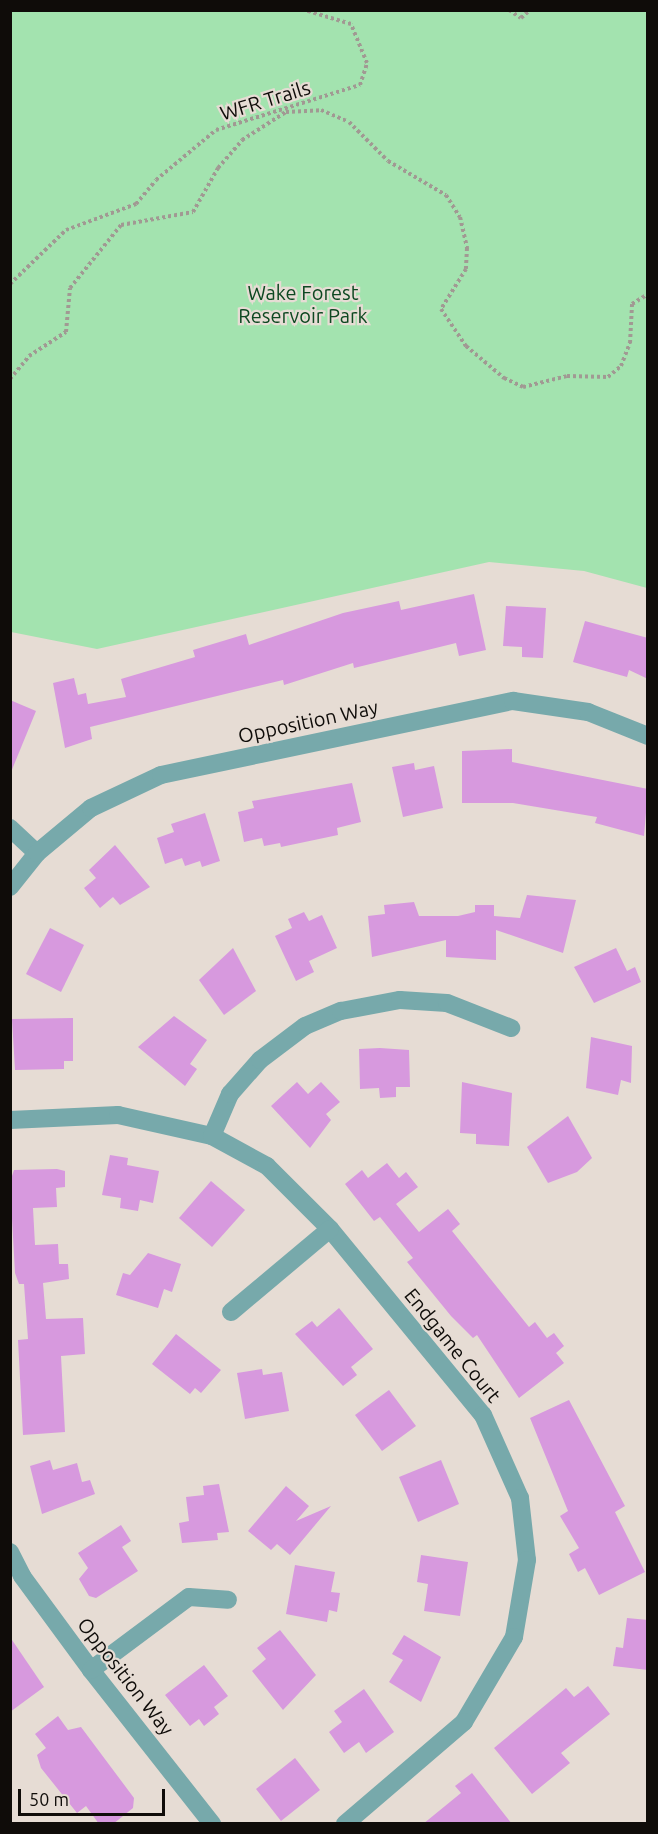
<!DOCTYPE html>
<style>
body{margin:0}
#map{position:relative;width:658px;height:1834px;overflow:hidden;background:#e6dcd4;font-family:Ubuntu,sans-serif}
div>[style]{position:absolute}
.green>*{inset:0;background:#a3e3af}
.building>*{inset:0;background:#d799de}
.path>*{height:4px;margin-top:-2px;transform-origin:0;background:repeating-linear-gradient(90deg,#a19993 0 3px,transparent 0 6px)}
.street>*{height:18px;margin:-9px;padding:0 9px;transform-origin:9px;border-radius:9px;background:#77a9ab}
span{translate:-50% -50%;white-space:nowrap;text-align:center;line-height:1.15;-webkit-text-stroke:4.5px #e6dcd4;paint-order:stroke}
.street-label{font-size:20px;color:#0f0c09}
.park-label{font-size:20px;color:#0d4821}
.frame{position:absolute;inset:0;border:12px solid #0f0c09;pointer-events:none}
.scale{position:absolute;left:18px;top:1789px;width:147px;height:27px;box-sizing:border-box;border:3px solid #0f0c09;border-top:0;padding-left:8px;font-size:18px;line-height:21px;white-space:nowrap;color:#0f0c09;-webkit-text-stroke:4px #e6dcd4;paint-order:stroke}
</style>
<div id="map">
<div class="green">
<i style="clip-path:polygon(10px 11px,647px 11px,647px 588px,584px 571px,489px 562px,97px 649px,11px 632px)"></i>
</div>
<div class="building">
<i style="clip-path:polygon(474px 594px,486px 650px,459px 656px,456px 643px,354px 668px,353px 663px,284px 685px,283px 680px,90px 727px,92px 739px,65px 748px,53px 683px,74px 678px,78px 695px,86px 693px,88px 704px,126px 697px,121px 679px,195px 657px,193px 650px,246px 634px,249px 645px,343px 613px,399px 601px,401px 610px)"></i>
<i style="clip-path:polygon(506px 606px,546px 608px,543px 658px,522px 657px,522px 647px,503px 646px)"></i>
<i style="clip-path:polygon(585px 621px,648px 638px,648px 679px,629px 670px,627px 677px,573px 662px)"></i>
<i style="clip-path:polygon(10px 700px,36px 711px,11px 772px,10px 772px)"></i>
<i style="clip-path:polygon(512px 749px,512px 762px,648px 789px,644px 836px,595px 823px,597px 817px,513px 803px,462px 803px,462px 751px)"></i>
<i style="clip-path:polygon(414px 763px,415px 770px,434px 766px,443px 808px,403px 817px,392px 767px)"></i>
<i style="clip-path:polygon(352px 783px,361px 822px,337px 828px,338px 835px,281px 847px,280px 843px,264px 846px,262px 838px,244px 842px,238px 812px,254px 808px,252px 801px)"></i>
<i style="clip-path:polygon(205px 813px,220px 861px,202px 867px,200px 861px,185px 866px,182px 858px,165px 864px,157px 838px,174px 832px,171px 824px)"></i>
<i style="clip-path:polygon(115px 845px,150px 887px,120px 905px,113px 897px,100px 908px,84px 888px,96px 878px,89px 870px)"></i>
<i style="clip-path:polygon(527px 895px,576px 900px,563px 953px,496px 930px,496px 960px,446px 957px,446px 940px,372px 957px,368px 916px,385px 914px,384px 905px,414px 902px,419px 916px,458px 916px,475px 912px,475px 905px,494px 905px,494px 916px,520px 918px)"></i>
<i style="clip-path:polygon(304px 912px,309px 921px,322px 915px,337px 948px,309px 961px,314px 972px,296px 981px,275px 936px,292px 928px,288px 919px)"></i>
<i style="clip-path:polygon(50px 928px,84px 945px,61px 992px,26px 974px)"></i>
<i style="clip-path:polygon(233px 948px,256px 991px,224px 1015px,199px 980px)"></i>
<i style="clip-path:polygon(616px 948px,627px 971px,635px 967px,641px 982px,594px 1003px,574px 967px)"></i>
<i style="clip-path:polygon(174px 1016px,207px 1040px,190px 1064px,197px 1069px,185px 1086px,138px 1047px)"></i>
<i style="clip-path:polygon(73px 1018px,73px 1061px,64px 1061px,64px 1069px,15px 1070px,12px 1019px)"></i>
<i style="clip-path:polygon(591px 1037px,632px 1046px,631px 1083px,621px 1080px,618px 1095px,586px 1088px)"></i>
<i style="clip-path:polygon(380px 1048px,409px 1050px,410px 1087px,396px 1087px,396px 1097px,380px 1098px,379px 1088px,360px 1089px,359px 1049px)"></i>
<i style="clip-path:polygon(297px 1082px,308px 1094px,321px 1082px,340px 1102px,326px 1114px,331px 1120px,310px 1148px,271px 1106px)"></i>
<i style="clip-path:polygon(462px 1082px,512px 1093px,509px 1146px,476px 1144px,476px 1134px,460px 1133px)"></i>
<i style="clip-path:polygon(568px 1116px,592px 1158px,577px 1172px,548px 1183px,527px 1147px)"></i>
<i style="clip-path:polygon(110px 1155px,128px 1158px,127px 1165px,159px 1171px,153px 1203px,140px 1200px,138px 1211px,120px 1208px,121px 1198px,102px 1195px)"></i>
<i style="clip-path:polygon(387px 1163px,399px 1178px,406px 1172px,418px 1187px,396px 1204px,419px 1232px,448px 1209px,460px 1224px,452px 1231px,529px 1327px,535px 1322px,547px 1338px,554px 1333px,564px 1346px,556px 1353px,564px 1363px,519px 1398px,477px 1335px,473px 1338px,451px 1316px,407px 1262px,413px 1258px,380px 1217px,374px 1221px,345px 1184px,362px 1170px,368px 1178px)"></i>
<i style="clip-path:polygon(57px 1169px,65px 1171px,65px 1187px,56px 1188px,57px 1207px,33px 1208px,35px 1245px,58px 1244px,59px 1264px,68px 1264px,69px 1279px,43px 1283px,46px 1319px,83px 1318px,85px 1354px,61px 1356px,65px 1432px,23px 1435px,18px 1340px,28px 1339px,24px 1284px,19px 1284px,15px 1273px,10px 1182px,14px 1170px)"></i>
<i style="clip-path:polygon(211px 1181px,245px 1210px,212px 1247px,179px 1218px)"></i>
<i style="clip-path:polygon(148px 1253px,181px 1264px,172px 1292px,164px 1289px,158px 1308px,116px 1295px,123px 1273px,130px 1275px)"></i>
<i style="clip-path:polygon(339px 1308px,373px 1349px,351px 1367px,357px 1375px,343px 1386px,295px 1334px,312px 1321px,317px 1327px)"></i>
<i style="clip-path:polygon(176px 1334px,221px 1370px,201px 1393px,195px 1388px,190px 1394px,152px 1364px)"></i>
<i style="clip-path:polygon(262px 1369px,263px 1375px,282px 1372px,289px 1411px,245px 1419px,237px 1373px)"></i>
<i style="clip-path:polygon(389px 1390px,416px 1426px,382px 1451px,355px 1415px)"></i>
<i style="clip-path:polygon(569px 1400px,625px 1506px,615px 1512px,645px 1572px,599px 1595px,585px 1568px,578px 1572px,569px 1554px,579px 1548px,560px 1516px,568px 1511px,530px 1418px)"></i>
<i style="clip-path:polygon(50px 1460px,53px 1470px,77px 1463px,82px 1482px,90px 1480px,95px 1494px,42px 1514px,30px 1466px)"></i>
<i style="clip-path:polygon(441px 1460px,459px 1504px,418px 1522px,399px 1477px)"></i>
<i style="clip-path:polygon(219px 1484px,229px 1532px,217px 1533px,218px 1540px,182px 1543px,179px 1523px,189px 1521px,186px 1497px,204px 1495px,203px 1486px)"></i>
<i style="clip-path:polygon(286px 1486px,309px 1506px,296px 1521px,331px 1506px,290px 1555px,277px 1544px,271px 1550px,248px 1531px)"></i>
<i style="clip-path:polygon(121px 1525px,131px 1541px,122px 1547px,138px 1571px,96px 1598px,89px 1596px,79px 1579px,88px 1568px,78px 1553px)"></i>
<i style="clip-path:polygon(421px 1555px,468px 1562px,460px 1616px,424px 1611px,428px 1584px,417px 1582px)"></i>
<i style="clip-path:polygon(295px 1565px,335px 1572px,331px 1592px,340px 1593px,337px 1612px,329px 1610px,327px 1622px,286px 1614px)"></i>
<i style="clip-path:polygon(627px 1618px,648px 1620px,648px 1670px,613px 1666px,616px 1647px,623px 1648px)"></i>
<i style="clip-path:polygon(280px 1630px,316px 1675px,283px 1710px,252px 1671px,266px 1659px,257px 1648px)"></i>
<i style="clip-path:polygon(404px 1635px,441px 1657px,421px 1702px,389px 1682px,403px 1660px,392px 1654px)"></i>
<i style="clip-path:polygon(10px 1637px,44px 1687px,10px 1712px)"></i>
<i style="clip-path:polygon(204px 1665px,228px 1696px,214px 1707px,219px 1714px,204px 1726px,199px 1719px,190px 1726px,165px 1695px)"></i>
<i style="clip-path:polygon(588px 1686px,610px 1714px,561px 1753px,570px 1763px,532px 1794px,494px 1748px,566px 1688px,574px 1697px)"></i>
<i style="clip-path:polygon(364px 1689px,394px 1732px,366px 1753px,359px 1742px,344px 1753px,329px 1732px,342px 1722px,334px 1711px)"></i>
<i style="clip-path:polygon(58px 1716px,68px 1730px,81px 1727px,134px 1798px,133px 1808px,113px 1824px,99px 1824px,86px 1806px,77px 1813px,41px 1768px,37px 1755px,46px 1748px,35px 1734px)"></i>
<i style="clip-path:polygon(295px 1758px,320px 1790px,281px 1821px,256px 1789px)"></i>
<i style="clip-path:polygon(472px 1773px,512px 1824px,423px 1824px,461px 1793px,455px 1786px)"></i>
</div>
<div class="path">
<i style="left:509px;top:10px;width:14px;rotate:34deg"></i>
<i style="left:521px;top:18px;width:12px;rotate:-42deg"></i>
<i style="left:10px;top:284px;width:78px;rotate:-44deg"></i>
<i style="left:66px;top:230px;width:75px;rotate:-20.4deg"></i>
<i style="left:136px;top:204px;width:31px;rotate:-50deg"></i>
<i style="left:156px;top:180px;width:78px;rotate:-39.8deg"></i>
<i style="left:216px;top:130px;width:151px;rotate:-17.4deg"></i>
<i style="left:360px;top:85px;width:23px;rotate:-72deg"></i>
<i style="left:367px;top:63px;width:42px;rotate:-112.3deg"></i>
<i style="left:351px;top:24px;width:48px;rotate:-163.1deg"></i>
<i style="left:10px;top:379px;width:30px;rotate:-50deg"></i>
<i style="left:29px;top:356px;width:44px;rotate:-33deg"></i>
<i style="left:66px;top:332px;width:44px;rotate:-84.8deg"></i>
<i style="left:70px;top:288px;width:81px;rotate:-51deg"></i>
<i style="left:121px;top:225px;width:73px;rotate:-10.2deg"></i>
<i style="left:193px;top:212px;width:51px;rotate:-60.4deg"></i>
<i style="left:218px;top:168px;width:37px;rotate:-49deg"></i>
<i style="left:242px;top:140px;width:52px;rotate:-32.5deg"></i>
<i style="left:286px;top:112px;width:35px;rotate:-3deg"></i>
<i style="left:321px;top:110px;width:30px;rotate:23deg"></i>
<i style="left:349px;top:122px;width:55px;rotate:45deg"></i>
<i style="left:388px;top:161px;width:67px;rotate:30.4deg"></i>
<i style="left:446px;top:195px;width:26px;rotate:58deg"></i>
<i style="left:460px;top:217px;width:32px;rotate:77deg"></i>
<i style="left:467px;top:248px;width:21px;rotate:93deg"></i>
<i style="left:466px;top:269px;width:47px;rotate:122deg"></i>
<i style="left:441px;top:309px;width:45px;rotate:56deg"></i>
<i style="left:466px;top:346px;width:50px;rotate:40.1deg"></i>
<i style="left:504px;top:378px;width:21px;rotate:25deg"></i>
<i style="left:523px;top:387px;width:45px;rotate:-14deg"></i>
<i style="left:567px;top:376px;width:41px;rotate:1.4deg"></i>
<i style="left:608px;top:377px;width:17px;rotate:-40deg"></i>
<i style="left:621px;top:366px;width:25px;rotate:-69deg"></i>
<i style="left:630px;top:343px;width:39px;rotate:-87deg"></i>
<i style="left:632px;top:304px;width:19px;rotate:-32deg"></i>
</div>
<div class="street">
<i style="left:10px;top:828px;width:37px;rotate:43deg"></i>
<i style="left:10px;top:887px;width:43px;rotate:-51.5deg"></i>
<i style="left:37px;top:853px;width:70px;rotate:-39.8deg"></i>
<i style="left:91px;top:808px;width:77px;rotate:-25.2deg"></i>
<i style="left:161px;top:775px;width:360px;rotate:-11.9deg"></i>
<i style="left:513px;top:701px;width:76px;rotate:8.3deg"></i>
<i style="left:588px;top:712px;width:65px;rotate:21.8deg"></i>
<i style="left:10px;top:1120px;width:108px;rotate:-2.7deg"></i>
<i style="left:118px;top:1115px;width:96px;rotate:12.6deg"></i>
<i style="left:212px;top:1136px;width:63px;rotate:28.6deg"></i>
<i style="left:267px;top:1166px;width:89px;rotate:45deg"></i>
<i style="left:330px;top:1229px;width:241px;rotate:50.6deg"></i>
<i style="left:483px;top:1415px;width:91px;rotate:66deg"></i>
<i style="left:520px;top:1498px;width:62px;rotate:83.6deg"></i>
<i style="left:527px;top:1560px;width:78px;rotate:99.6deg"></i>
<i style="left:514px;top:1637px;width:99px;rotate:120.5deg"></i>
<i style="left:464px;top:1722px;width:157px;rotate:139.4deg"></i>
<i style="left:212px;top:1136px;width:46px;rotate:-66.8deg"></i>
<i style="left:230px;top:1094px;width:45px;rotate:-48.6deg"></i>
<i style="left:260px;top:1060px;width:56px;rotate:-37.1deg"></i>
<i style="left:305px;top:1026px;width:39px;rotate:-23deg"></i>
<i style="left:341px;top:1011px;width:60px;rotate:-10.6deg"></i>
<i style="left:400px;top:1000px;width:47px;rotate:3.7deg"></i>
<i style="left:447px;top:1003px;width:69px;rotate:21.3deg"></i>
<i style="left:231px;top:1312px;width:129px;rotate:-40deg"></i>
<i style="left:10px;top:1552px;width:27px;rotate:63deg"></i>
<i style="left:22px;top:1576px;width:117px;rotate:53.7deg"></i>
<i style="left:91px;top:1670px;width:196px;rotate:51.8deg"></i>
<i style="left:91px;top:1670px;width:122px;rotate:-36.7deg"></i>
<i style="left:189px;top:1597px;width:39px;rotate:4deg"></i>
</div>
<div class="street-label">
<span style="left:265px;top:100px;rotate:-17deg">WFR Trails</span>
<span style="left:308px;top:721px;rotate:-12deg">Opposition Way</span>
<span style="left:453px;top:1345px;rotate:51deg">Endgame Court</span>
<span style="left:126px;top:1676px;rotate:52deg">Opposition Way</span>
</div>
<div class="park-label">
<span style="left:303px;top:304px">Wake Forest<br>Reservoir Park</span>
</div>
<div class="frame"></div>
<div class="scale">50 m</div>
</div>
